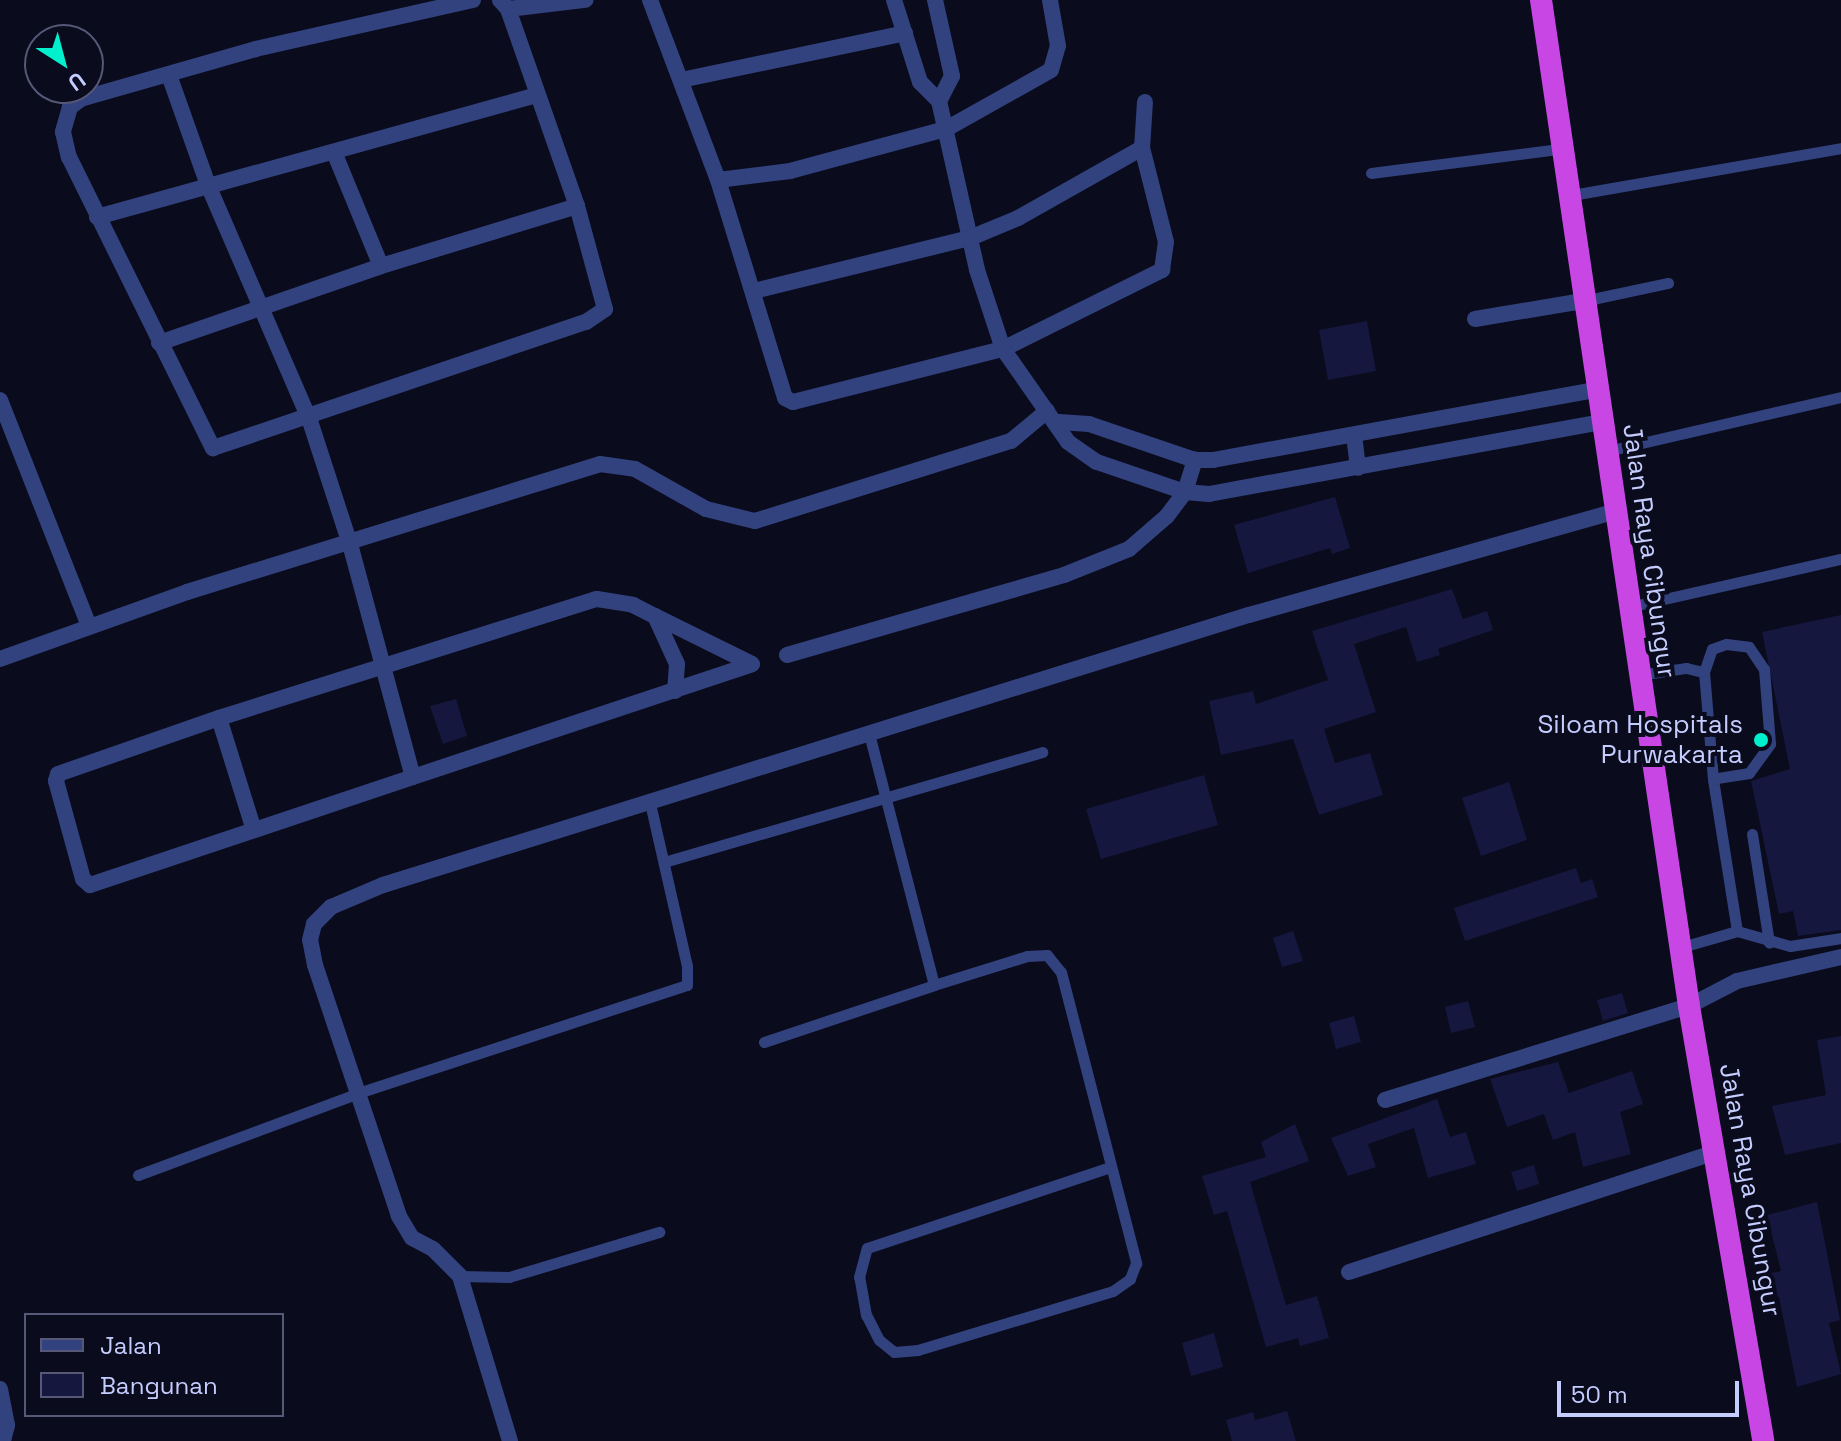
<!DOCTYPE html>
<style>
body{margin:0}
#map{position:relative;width:1841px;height:1441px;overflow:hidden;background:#0a0b1c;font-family:"Space Grotesk",sans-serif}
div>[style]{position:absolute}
.building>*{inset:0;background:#15173e}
.service>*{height:11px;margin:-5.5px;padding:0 5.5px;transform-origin:5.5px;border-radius:5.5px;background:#32427e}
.minor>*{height:16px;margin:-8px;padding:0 8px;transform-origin:8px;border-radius:8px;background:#32427e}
.trunk>*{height:22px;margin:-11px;padding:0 11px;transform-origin:11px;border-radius:11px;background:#c846e4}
.dots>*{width:22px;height:22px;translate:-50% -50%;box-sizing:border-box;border:4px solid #0a0b1c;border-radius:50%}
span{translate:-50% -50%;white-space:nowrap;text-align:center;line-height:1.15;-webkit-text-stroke:8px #0a0b1c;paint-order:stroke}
.street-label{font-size:26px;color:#c5cdff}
.poi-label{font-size:26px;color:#c5cdff}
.right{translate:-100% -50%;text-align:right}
.legend{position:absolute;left:24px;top:1313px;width:260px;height:104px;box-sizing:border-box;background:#0a0b1c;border:2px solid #555977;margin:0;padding:10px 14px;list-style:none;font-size:24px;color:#c5cdff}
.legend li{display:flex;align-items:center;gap:16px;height:40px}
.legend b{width:40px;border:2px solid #555977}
.north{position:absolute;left:24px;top:24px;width:80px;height:80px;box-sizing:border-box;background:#0a0b1c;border:2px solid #555977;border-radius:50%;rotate:144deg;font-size:22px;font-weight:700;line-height:32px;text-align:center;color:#c5cdff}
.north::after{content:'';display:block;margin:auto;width:28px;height:36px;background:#00f0cd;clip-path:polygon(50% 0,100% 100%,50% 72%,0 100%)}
.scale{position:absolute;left:1557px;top:1381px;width:182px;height:36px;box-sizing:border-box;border:4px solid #c5cdff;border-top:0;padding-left:10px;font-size:24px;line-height:28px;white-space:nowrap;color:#c5cdff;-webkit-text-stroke:6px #0a0b1c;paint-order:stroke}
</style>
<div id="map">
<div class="building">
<i style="clip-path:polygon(1367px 321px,1376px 371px,1328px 380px,1319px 330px)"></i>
<i style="clip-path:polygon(1335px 497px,1350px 548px,1332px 554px,1330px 548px,1248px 573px,1234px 525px)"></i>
<i style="clip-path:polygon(1452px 589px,1463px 619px,1487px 611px,1493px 630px,1438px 649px,1440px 655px,1417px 662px,1406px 627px,1354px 644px,1376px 712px,1324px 729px,1335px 763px,1370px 753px,1383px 795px,1319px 815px,1293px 739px,1221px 755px,1209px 701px,1253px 691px,1256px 704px,1328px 680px,1312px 631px)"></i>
<i style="clip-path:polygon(1841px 615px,1841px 930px,1798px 936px,1793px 911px,1779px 914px,1751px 781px,1790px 769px,1762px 632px)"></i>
<i style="clip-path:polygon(456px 699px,467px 736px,443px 744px,430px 706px)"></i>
<i style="clip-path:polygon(1204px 775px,1218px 825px,1101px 859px,1086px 809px)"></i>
<i style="clip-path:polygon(1509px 782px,1527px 840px,1481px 856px,1462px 798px)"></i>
<i style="clip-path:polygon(1576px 868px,1581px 883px,1592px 879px,1598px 897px,1465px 941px,1454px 908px)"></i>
<i style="clip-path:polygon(1293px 931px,1303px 961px,1282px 967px,1273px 938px)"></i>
<i style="clip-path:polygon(1622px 993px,1628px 1013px,1603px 1021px,1597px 1000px)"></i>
<i style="clip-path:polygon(1468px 1001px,1475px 1027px,1451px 1033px,1445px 1007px)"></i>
<i style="clip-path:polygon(1354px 1016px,1361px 1042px,1336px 1049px,1329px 1023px)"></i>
<i style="clip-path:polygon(1841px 1036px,1841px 1143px,1785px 1155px,1772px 1106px,1826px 1095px,1817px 1040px)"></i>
<i style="clip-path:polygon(1558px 1062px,1569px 1093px,1632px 1071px,1643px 1104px,1620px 1112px,1631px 1154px,1583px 1167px,1575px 1132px,1553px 1140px,1544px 1114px,1507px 1127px,1490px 1079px)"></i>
<i style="clip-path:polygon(1437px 1099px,1450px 1137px,1466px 1132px,1476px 1164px,1428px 1178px,1414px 1128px,1368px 1144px,1376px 1167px,1348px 1176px,1331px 1138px)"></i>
<i style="clip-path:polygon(1295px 1124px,1309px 1161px,1250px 1182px,1286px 1305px,1317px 1296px,1329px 1338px,1300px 1346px,1298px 1338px,1266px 1347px,1227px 1211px,1214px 1215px,1202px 1176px,1266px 1157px,1261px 1142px)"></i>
<i style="clip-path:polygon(1534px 1165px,1539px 1184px,1517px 1191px,1511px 1172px)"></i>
<i style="clip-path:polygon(1817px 1202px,1840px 1320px,1829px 1323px,1841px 1374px,1797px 1387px,1779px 1297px,1760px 1301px,1755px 1276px,1781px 1271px,1767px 1215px)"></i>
<i style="clip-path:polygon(1214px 1333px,1223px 1367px,1191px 1376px,1182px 1343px)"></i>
<i style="clip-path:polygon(1287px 1411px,1296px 1441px,1232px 1441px,1226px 1420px,1253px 1412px,1255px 1420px)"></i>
</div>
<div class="service">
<i style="left:1371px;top:173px;width:196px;rotate:-7.3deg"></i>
<i style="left:1572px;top:195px;width:273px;rotate:-9.9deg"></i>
<i style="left:1583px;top:301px;width:87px;rotate:-12deg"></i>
<i style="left:1607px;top:451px;width:240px;rotate:-13deg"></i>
<i style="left:1629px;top:607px;width:217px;rotate:-12.8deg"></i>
<i style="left:1639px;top:675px;width:48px;rotate:-8.5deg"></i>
<i style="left:1686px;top:668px;width:18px;rotate:13deg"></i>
<i style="left:1752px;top:834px;width:110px;rotate:81.1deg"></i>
<i style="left:664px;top:862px;width:394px;rotate:-16.2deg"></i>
<i style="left:1737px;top:931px;width:55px;rotate:15.8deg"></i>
<i style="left:1790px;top:946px;width:52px;rotate:-8.9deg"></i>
<i style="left:1682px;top:947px;width:57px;rotate:-16.2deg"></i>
<i style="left:1737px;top:931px;width:154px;rotate:-99deg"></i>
<i style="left:1713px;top:779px;width:107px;rotate:-94.8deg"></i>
<i style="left:1704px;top:672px;width:24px;rotate:-71deg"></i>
<i style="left:1712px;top:649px;width:15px;rotate:-20deg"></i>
<i style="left:1726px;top:644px;width:23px;rotate:7deg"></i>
<i style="left:1749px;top:647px;width:27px;rotate:56deg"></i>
<i style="left:1764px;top:669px;width:75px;rotate:85.4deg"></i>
<i style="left:1770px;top:744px;width:36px;rotate:126deg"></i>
<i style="left:1749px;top:773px;width:36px;rotate:171deg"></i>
<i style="left:934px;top:985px;width:97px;rotate:-17.3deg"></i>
<i style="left:1027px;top:956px;width:20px;rotate:-3deg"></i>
<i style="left:1047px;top:955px;width:22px;rotate:51deg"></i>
<i style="left:1061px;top:972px;width:301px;rotate:75.5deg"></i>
<i style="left:1136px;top:1263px;width:17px;rotate:111deg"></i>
<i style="left:1130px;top:1279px;width:21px;rotate:145deg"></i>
<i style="left:1113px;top:1291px;width:204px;rotate:163.2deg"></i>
<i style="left:918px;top:1350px;width:24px;rotate:175deg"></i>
<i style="left:894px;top:1352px;width:19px;rotate:-141deg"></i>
<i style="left:879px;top:1340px;width:28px;rotate:-117deg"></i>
<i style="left:866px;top:1315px;width:39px;rotate:-100deg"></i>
<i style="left:859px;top:1277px;width:30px;rotate:-75deg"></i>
<i style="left:867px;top:1248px;width:254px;rotate:-18.4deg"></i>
<i style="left:764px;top:1042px;width:179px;rotate:-18.5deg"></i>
<i style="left:934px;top:985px;width:259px;rotate:-104.5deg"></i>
<i style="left:138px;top:1175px;width:235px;rotate:-20.4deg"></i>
<i style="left:358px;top:1093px;width:346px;rotate:-18.2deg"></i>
<i style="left:687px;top:985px;width:19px;rotate:-90deg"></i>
<i style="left:687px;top:966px;width:167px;rotate:-102.8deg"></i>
<i style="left:460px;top:1276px;width:49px;rotate:1.2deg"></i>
<i style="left:509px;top:1277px;width:157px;rotate:-16.7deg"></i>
</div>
<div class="minor">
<i style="left:473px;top:0;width:222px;rotate:167.3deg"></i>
<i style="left:256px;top:49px;width:182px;rotate:164.1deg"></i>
<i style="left:81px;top:99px;width:14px;rotate:144deg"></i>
<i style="left:70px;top:107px;width:26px;rotate:106deg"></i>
<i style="left:63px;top:132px;width:26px;rotate:77deg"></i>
<i style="left:69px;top:157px;width:325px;rotate:63.7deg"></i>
<i style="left:213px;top:448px;width:394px;rotate:-18.7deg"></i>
<i style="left:586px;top:322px;width:23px;rotate:-34deg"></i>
<i style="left:605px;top:309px;width:107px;rotate:-105.2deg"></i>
<i style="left:577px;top:206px;width:209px;rotate:-109.3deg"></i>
<i style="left:508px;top:9px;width:12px;rotate:-132deg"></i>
<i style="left:650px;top:0;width:192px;rotate:69.3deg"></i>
<i style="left:718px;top:180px;width:228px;rotate:72.9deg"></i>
<i style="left:785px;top:398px;width:9px;rotate:27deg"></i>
<i style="left:793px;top:402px;width:217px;rotate:-14.2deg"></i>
<i style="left:1003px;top:349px;width:178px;rotate:-26.4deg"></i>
<i style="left:1162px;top:270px;width:28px;rotate:-82deg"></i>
<i style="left:1166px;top:242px;width:97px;rotate:-104.3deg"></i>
<i style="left:1142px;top:148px;width:46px;rotate:-86.3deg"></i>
<i style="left:894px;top:0;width:86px;rotate:72.4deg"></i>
<i style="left:920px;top:82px;width:27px;rotate:45deg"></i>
<i style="left:939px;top:101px;width:173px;rotate:77.3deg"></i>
<i style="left:977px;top:270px;width:83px;rotate:71.8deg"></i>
<i style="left:1003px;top:349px;width:113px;rotate:55deg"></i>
<i style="left:1068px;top:442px;width:35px;rotate:35deg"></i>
<i style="left:1097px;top:462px;width:93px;rotate:18.8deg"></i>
<i style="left:1185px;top:492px;width:24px;rotate:5deg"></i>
<i style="left:1209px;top:494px;width:400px;rotate:-10.4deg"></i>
<i style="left:935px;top:0;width:78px;rotate:77.4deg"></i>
<i style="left:952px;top:76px;width:28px;rotate:117deg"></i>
<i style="left:508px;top:9px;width:78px;rotate:-6.7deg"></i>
<i style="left:169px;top:75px;width:117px;rotate:70.5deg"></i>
<i style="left:208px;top:185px;width:254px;rotate:66.6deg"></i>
<i style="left:309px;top:418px;width:133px;rotate:72deg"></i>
<i style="left:350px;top:544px;width:241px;rotate:74.9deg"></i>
<i style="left:413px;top:777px;width:357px;rotate:-18.4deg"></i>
<i style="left:752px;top:664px;width:108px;rotate:-153.7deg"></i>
<i style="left:681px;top:80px;width:229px;rotate:-11.8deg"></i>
<i style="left:334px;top:152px;width:123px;rotate:67.6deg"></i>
<i style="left:718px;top:180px;width:73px;rotate:-7.1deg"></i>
<i style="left:790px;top:171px;width:162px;rotate:-15.1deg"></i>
<i style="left:946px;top:129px;width:120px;rotate:-29.3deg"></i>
<i style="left:1051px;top:70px;width:25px;rotate:-74deg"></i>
<i style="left:1058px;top:46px;width:47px;rotate:-99.9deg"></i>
<i style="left:97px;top:217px;width:457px;rotate:-15.5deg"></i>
<i style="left:754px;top:291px;width:222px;rotate:-13.8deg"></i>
<i style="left:970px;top:238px;width:52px;rotate:-22.6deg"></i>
<i style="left:1018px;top:218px;width:142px;rotate:-29.4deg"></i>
<i style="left:1475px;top:319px;width:109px;rotate:-9.5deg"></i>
<i style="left:159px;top:343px;width:235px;rotate:-19.1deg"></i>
<i style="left:381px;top:266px;width:205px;rotate:-17deg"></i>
<i style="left:0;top:400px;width:243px;rotate:68.5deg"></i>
<i style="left:1059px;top:422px;width:30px;rotate:4deg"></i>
<i style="left:1089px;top:424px;width:112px;rotate:18.8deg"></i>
<i style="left:1195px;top:460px;width:18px"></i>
<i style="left:1213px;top:460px;width:389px;rotate:-10.4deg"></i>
<i style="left:1354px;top:435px;width:33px;rotate:83deg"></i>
<i style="left:787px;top:655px;width:288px;rotate:-16.1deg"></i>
<i style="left:1064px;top:575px;width:70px;rotate:-21.8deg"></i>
<i style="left:1129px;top:549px;width:50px;rotate:-41deg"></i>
<i style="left:1167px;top:516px;width:30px;rotate:-53deg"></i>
<i style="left:1185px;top:492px;width:34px;rotate:-73deg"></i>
<i style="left:0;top:659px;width:199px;rotate:-19.7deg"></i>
<i style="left:187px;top:592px;width:432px;rotate:-17.2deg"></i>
<i style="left:600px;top:464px;width:35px;rotate:8deg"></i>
<i style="left:635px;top:469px;width:81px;rotate:29.4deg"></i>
<i style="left:706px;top:509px;width:50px;rotate:13.8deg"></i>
<i style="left:755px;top:521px;width:268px;rotate:-17.4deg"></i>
<i style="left:1011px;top:441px;width:47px;rotate:-39.8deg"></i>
<i style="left:219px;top:718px;width:114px;rotate:72.7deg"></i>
<i style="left:413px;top:777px;width:341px;rotate:161.5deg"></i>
<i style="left:90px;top:885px;width:9px;rotate:-139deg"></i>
<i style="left:83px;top:879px;width:102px;rotate:-105.4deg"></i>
<i style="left:56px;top:781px;width:7px;rotate:-74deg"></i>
<i style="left:58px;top:774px;width:170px;rotate:-19.2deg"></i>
<i style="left:219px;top:718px;width:396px;rotate:-17.5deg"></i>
<i style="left:597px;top:599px;width:36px;rotate:9deg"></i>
<i style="left:633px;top:605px;width:25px;rotate:27deg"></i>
<i style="left:655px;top:616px;width:53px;rotate:65.4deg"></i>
<i style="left:677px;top:664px;width:27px;rotate:94deg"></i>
<i style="left:1385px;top:1100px;width:318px;rotate:-17.2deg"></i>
<i style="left:1689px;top:1006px;width:54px;rotate:-27.5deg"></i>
<i style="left:1737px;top:981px;width:107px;rotate:-13deg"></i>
<i style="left:1349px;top:1272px;width:384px;rotate:-18.1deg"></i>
<i style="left:0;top:1389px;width:37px;rotate:79deg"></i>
<i style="left:7px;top:1425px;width:16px;rotate:104deg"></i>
<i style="left:510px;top:1441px;width:172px;rotate:-106.9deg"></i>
<i style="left:460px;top:1276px;width:38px;rotate:-135deg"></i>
<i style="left:433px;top:1249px;width:24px;rotate:-152deg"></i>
<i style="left:412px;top:1238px;width:26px;rotate:-121deg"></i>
<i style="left:399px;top:1216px;width:265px;rotate:-108.5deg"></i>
<i style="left:315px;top:965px;width:25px;rotate:-101deg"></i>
<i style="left:310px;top:940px;width:16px;rotate:-76deg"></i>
<i style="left:314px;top:924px;width:24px;rotate:-45deg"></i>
<i style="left:331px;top:907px;width:56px;rotate:-22.9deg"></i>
<i style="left:383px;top:885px;width:907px;rotate:-17.32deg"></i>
<i style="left:1249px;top:615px;width:379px;rotate:-15.8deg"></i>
</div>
<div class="trunk">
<i style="left:1541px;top:0;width:1017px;rotate:81.63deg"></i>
<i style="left:1689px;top:1006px;width:441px;rotate:80.3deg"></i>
</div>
<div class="dots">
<i style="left:1761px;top:740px;background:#00f0cd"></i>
</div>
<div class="street-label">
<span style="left:1649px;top:551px;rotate:82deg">Jalan Raya Cibungur</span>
<span style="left:1750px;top:1190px;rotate:80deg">Jalan Raya Cibungur</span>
</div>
<div class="poi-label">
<span class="right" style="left:1743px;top:740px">Siloam Hospitals<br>Purwakarta</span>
</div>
<ul class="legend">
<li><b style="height:10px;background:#32427e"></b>Jalan</li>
<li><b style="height:22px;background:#15173e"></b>Bangunan</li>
</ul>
<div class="north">U</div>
<div class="scale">50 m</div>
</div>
